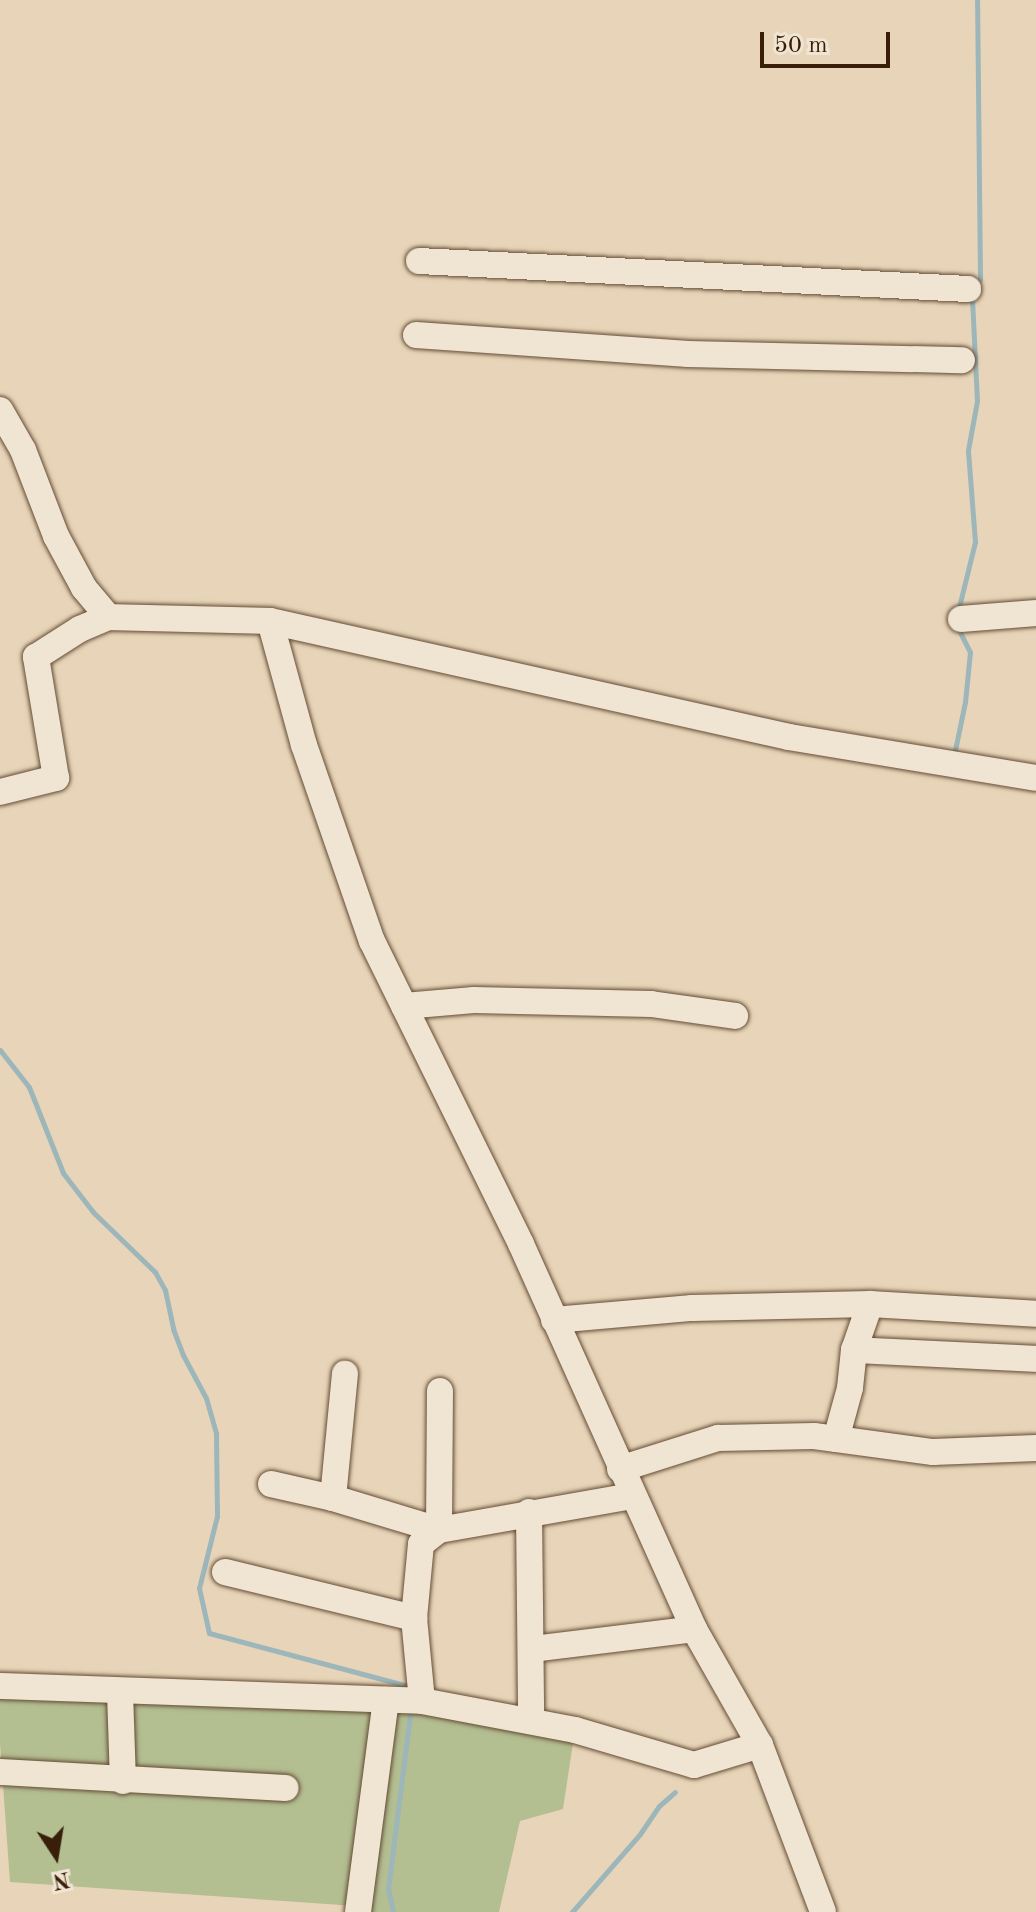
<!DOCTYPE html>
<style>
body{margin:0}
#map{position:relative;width:1036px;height:1912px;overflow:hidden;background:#e8d5b9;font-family:"Old Standard TT",serif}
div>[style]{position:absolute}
.green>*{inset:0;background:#b3be91}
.stream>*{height:5px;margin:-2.5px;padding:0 2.5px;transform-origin:2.5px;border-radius:2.5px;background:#9cb6ba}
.roads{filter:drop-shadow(0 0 2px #654c35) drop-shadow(0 0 2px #654c35)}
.minor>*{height:26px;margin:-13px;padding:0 13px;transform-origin:13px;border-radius:13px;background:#f0e4d2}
span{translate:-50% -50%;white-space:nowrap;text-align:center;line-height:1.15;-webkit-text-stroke:8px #f0e4d2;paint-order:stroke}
.north{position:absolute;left:16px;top:1816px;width:80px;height:80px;-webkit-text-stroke:6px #f0e4d2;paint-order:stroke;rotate:168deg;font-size:22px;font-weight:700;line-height:32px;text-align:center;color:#391f09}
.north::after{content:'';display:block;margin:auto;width:28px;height:36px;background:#391f09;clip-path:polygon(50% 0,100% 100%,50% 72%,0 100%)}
.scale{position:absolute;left:760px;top:32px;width:130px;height:36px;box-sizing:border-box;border:4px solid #391f09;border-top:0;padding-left:10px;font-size:24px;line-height:28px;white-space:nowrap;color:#391f09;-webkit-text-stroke:6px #f0e4d2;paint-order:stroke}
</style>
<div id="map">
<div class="green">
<i style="clip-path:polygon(0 1686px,422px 1701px,575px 1730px,563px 1809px,520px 1821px,499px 1912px,370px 1912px,370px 1907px,10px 1882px,0 1743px)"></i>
</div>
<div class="stream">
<i style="left:976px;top:288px;width:10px;rotate:-66deg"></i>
<i style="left:980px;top:279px;width:279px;rotate:-90.6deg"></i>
<i style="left:958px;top:611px;width:71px;rotate:-76.2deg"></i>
<i style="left:975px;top:542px;width:92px;rotate:-94.4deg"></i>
<i style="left:968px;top:450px;width:50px;rotate:-79.6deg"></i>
<i style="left:977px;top:401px;width:104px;rotate:-92.8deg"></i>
<i style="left:954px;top:755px;width:54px;rotate:-78.3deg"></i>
<i style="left:965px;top:702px;width:50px;rotate:-84.3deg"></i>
<i style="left:970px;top:652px;width:27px;rotate:-117deg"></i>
<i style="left:0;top:1050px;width:47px;rotate:51.9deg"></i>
<i style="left:29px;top:1087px;width:92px;rotate:68.4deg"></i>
<i style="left:63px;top:1173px;width:49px;rotate:52.4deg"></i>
<i style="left:93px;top:1212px;width:86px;rotate:44.1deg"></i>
<i style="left:155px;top:1272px;width:21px;rotate:61deg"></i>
<i style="left:165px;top:1290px;width:40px;rotate:78deg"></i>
<i style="left:173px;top:1329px;width:28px;rotate:69deg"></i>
<i style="left:183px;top:1355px;width:49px;rotate:61.9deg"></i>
<i style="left:206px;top:1398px;width:37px;rotate:74deg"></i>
<i style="left:216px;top:1434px;width:82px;rotate:89.3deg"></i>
<i style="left:217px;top:1516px;width:74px;rotate:104deg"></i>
<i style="left:199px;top:1588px;width:46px;rotate:77.5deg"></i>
<i style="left:209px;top:1633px;width:206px;rotate:14.9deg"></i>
<i style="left:393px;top:1912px;width:24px;rotate:-102deg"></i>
<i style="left:388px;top:1889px;width:175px;rotate:-82.8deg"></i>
<i style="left:572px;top:1912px;width:103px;rotate:-48.9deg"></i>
<i style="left:640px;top:1834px;width:34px;rotate:-56deg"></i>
<i style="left:659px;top:1806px;width:21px;rotate:-41deg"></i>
</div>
<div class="roads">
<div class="minor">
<i style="left:419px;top:261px;width:550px;rotate:2.92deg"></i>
<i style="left:416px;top:335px;width:273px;rotate:4deg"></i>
<i style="left:688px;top:354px;width:274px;rotate:1.3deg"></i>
<i style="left:0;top:410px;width:46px;rotate:60.1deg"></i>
<i style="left:23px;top:450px;width:92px;rotate:69deg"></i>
<i style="left:56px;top:536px;width:59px;rotate:61.7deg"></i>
<i style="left:84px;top:588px;width:38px;rotate:50deg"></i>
<i style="left:108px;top:617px;width:162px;rotate:1.4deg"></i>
<i style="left:270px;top:621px;width:532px;rotate:12.6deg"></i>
<i style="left:789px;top:737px;width:250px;rotate:9.4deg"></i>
<i style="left:961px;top:619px;width:75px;rotate:-4.6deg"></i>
<i style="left:270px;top:621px;width:129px;rotate:74.7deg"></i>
<i style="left:304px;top:745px;width:207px;rotate:70.9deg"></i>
<i style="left:372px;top:941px;width:338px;rotate:63.8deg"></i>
<i style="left:521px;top:1244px;width:422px;rotate:65.8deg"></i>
<i style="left:694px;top:1629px;width:133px;rotate:60.4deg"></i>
<i style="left:760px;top:1745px;width:178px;rotate:69.3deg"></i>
<i style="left:0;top:792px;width:58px;rotate:-14deg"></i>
<i style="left:56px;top:778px;width:123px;rotate:-99.4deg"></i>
<i style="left:36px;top:657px;width:52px;rotate:-32.5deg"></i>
<i style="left:80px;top:629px;width:30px;rotate:-23deg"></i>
<i style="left:404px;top:1006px;width:70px;rotate:-4.9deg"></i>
<i style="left:474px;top:1000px;width:177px;rotate:1.3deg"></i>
<i style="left:651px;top:1004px;width:85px;rotate:8.1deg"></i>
<i style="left:554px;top:1320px;width:139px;rotate:-5deg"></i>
<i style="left:692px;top:1308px;width:178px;rotate:-1.3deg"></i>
<i style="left:854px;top:1350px;width:49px;rotate:-70.8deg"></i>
<i style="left:870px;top:1304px;width:166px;rotate:3.4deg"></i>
<i style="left:836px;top:1439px;width:53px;rotate:-74.6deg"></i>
<i style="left:850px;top:1388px;width:38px;rotate:-84deg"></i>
<i style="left:854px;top:1350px;width:182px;rotate:2.8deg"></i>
<i style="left:620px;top:1469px;width:103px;rotate:-17.6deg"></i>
<i style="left:718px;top:1438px;width:96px;rotate:-1.2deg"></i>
<i style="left:814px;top:1436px;width:120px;rotate:7.7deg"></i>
<i style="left:933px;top:1452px;width:103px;rotate:-2.2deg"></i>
<i style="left:271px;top:1484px;width:64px;rotate:12.7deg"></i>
<i style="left:333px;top:1498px;width:111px;rotate:16.8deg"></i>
<i style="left:439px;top:1530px;width:139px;rotate:-89.6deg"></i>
<i style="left:333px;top:1498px;width:125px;rotate:-84.5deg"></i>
<i style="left:529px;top:1512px;width:208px;rotate:89.4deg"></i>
<i style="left:225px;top:1572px;width:195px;rotate:13.7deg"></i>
<i style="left:414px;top:1618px;width:83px;rotate:84.5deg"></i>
<i style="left:414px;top:1618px;width:74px;rotate:-84.6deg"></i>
<i style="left:421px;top:1544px;width:23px;rotate:-38deg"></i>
<i style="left:439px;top:1530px;width:195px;rotate:-10deg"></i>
<i style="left:532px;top:1649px;width:163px;rotate:-7deg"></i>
<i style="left:0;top:1686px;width:422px;rotate:2deg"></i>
<i style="left:422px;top:1701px;width:156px;rotate:10.7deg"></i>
<i style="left:575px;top:1730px;width:124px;rotate:16.4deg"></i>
<i style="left:694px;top:1765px;width:69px;rotate:-16.9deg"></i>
<i style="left:120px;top:1692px;width:89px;rotate:88.1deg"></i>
<i style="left:0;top:1772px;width:286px;rotate:3.2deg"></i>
<i style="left:358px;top:1912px;width:214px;rotate:-82.5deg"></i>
</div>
</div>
<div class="north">N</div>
<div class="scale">50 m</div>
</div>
